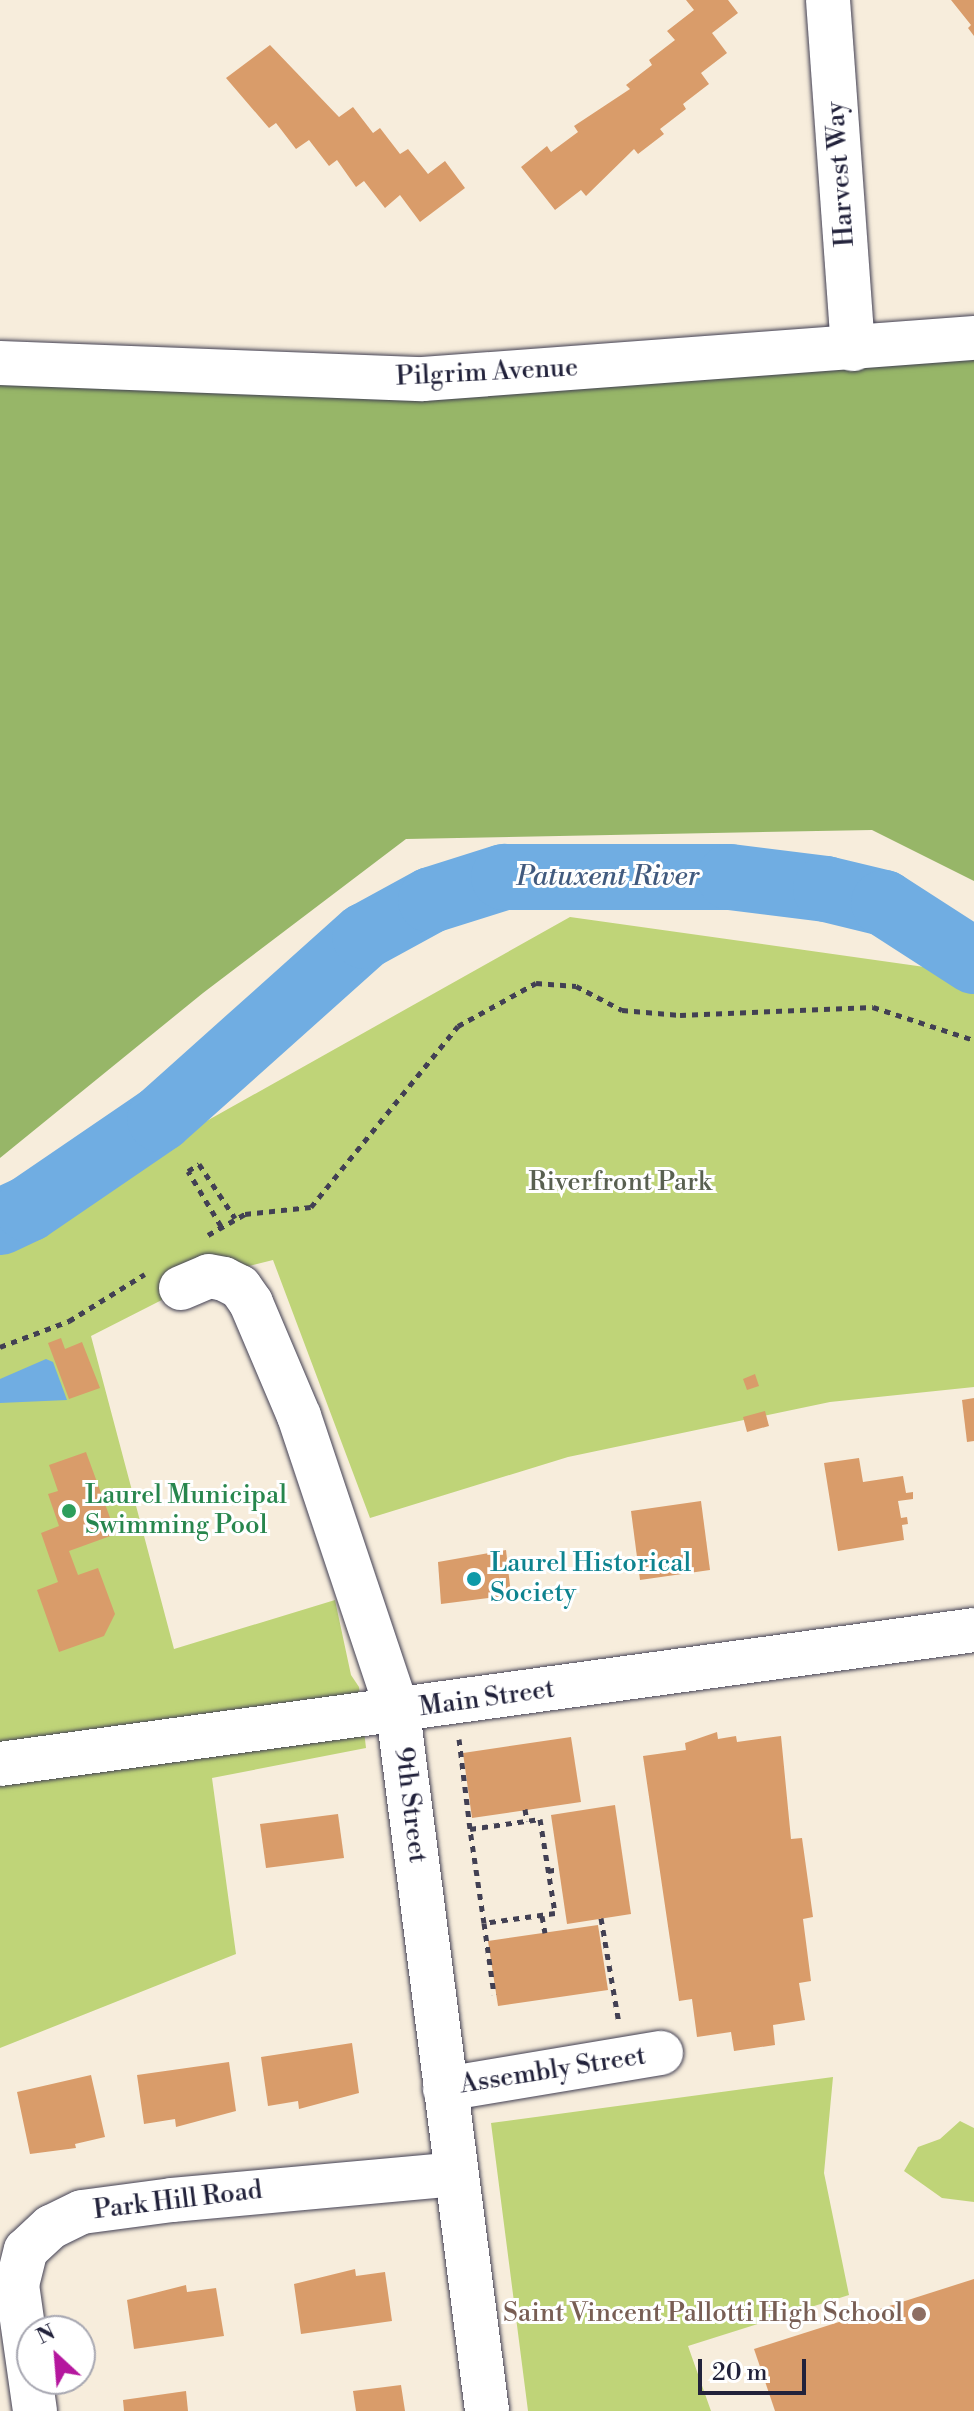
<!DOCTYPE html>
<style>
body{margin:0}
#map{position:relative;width:974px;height:2411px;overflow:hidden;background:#f7eddc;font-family:"Libre Bodoni",serif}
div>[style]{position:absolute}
.green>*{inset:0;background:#bfd478}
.forest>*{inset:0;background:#97b668}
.water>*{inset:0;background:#70ade2}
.river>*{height:66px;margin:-33px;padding:0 33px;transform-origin:33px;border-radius:33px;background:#70ade2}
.building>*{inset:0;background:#d99c6a}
.path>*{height:5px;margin-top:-2.5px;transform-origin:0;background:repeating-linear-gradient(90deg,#424053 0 6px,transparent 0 12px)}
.roads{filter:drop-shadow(0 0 2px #424053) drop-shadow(0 0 2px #424053)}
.minor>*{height:44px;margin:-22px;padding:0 22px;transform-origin:22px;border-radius:22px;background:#fff}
.dots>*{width:22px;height:22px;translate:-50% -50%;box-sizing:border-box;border:4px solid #fff;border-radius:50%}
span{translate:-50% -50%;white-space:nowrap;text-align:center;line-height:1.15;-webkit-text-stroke:6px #fff;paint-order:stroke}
.street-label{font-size:26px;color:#22223b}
.park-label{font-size:26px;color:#596050}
.leisure-label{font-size:26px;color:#27864d}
.left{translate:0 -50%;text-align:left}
.culture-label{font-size:26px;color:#0d838f}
.education-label{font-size:26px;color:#785e54}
.right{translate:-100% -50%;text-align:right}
.water-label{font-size:28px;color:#415a7e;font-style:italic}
.north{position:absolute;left:16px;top:2315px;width:80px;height:80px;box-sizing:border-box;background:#fff;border:2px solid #a7a7b1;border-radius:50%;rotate:334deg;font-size:22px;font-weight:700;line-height:32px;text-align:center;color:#22223b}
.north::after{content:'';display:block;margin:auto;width:28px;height:36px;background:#b5179e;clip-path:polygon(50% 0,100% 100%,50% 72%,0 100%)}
.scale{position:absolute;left:698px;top:2359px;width:108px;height:36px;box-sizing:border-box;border:4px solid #22223b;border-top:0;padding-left:10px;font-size:24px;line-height:28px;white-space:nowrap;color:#22223b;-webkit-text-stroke:6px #fff;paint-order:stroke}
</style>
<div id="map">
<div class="green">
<i style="clip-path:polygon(570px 917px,974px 974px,974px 1387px,830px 1402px,568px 1457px,370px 1518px,273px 1260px,209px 1276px,91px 1336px,174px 1649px,335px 1600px,351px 1675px,359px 1687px,366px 1748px,212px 1778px,236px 1954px,0 2048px,0 1237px)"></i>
<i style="clip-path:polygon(833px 2077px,824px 2173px,849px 2295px,688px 2346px,711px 2411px,528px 2411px,491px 2123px)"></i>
<i style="clip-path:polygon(960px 2121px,974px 2128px,974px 2202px,942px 2198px,904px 2171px,918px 2147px,940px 2139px)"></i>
</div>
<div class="forest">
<i style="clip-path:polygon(974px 338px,974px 881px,872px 830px,406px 839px,203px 993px,0 1158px,0 363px,286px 376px)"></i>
</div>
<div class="water">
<i style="clip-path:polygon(46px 1359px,53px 1362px,67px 1400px,0 1403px,0 1379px)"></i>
</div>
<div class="river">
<i style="left:0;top:1222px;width:31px;rotate:-25deg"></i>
<i style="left:28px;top:1209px;width:160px;rotate:-34.3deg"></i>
<i style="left:160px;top:1119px;width:275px;rotate:-41.8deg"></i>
<i style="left:365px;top:936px;width:75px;rotate:-28.6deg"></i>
<i style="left:431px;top:900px;width:77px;rotate:-17.5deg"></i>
<i style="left:504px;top:877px;width:226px"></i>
<i style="left:730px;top:877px;width:97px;rotate:7.1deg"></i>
<i style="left:826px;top:889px;width:60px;rotate:13.6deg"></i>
<i style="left:884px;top:903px;width:107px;rotate:32.8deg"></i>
</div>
<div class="building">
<i style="clip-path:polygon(686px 0,728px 0,738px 13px,712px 33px,727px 53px,701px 73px,709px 84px,683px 104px,686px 109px,660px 129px,664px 134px,638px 154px,634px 149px,586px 196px,581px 190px,555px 210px,521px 167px,547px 146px,551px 152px,578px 132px,574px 126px,630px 89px,626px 85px,652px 65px,649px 60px,675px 40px,667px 31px,694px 10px)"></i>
<i style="clip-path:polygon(951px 0,974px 0,974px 36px,968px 28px,971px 25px)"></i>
<i style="clip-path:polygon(270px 45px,339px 117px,353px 107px,373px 133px,380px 128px,400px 154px,408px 149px,428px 174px,445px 161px,465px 188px,420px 222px,400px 195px,385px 208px,364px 181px,356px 187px,337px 160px,329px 166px,309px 140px,296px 149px,276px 123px,269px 128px,226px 78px)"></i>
<i style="clip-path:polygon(61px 1338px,65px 1349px,82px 1342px,100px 1388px,69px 1399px,48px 1343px)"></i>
<i style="clip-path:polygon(755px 1374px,759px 1386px,747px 1390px,743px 1379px)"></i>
<i style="clip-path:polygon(974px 1398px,974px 1441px,967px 1442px,962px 1400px)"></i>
<i style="clip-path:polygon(765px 1411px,769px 1426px,747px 1432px,743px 1417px)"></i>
<i style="clip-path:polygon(86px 1452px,116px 1534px,69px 1551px,78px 1575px,98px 1568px,115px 1614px,104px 1636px,59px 1652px,37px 1590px,58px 1582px,41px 1533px,59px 1526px,48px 1494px,58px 1491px,49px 1465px)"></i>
<i style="clip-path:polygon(859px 1458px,863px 1482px,903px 1476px,906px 1493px,913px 1492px,913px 1499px,898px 1501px,901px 1518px,907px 1517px,908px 1524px,902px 1525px,904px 1540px,838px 1551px,824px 1463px)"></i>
<i style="clip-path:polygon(701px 1501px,710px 1570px,640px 1580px,631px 1511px)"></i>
<i style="clip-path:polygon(506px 1550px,511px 1595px,441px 1604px,438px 1562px)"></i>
<i style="clip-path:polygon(717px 1732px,718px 1739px,736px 1736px,737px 1742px,781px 1736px,791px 1839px,802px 1838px,813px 1917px,803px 1919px,811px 1981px,799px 1983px,805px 2020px,773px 2025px,775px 2045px,734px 2051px,731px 2032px,697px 2037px,692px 1999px,679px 2001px,643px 1756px,686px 1750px,685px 1743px)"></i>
<i style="clip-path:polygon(571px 1737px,581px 1802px,472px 1818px,463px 1753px)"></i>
<i style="clip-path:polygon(615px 1805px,631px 1914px,567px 1924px,551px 1815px)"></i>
<i style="clip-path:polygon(338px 1814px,344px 1858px,266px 1868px,260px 1824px)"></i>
<i style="clip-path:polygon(598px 1925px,608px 1990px,498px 2006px,488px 1941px)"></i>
<i style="clip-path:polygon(352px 2043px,359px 2093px,299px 2109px,298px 2101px,268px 2106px,261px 2057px)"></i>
<i style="clip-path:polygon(229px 2062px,236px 2111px,176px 2127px,175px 2119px,144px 2124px,137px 2075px)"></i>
<i style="clip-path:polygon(91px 2075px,105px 2137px,75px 2144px,76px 2148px,30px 2154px,17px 2092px)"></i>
<i style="clip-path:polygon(355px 2269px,356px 2276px,385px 2272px,392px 2321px,301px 2334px,294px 2284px)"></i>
<i style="clip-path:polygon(974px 2279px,974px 2411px,775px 2411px,754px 2349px)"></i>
<i style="clip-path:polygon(186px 2285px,187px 2292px,216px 2288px,224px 2336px,134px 2349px,127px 2300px)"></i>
<i style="clip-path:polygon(401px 2385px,405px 2411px,356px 2411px,353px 2391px)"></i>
<i style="clip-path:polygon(186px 2391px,188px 2411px,124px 2411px,123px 2400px)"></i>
</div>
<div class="path">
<i style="left:221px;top:1226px;width:64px;rotate:-121deg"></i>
<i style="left:188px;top:1171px;width:13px;rotate:-32deg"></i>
<i style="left:199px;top:1164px;width:65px;rotate:56.3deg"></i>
<i style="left:208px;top:1235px;width:43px;rotate:-29.6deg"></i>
<i style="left:245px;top:1214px;width:66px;rotate:-6.1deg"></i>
<i style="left:311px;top:1207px;width:233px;rotate:-50.9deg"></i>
<i style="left:458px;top:1026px;width:89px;rotate:-28.9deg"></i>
<i style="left:536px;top:983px;width:40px;rotate:4.3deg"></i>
<i style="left:576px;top:986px;width:52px;rotate:27.6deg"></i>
<i style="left:622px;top:1010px;width:58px;rotate:4.9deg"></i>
<i style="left:680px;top:1015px;width:193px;rotate:-2.4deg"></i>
<i style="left:873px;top:1007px;width:106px;rotate:18.1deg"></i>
<i style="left:0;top:1347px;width:74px;rotate:-20.6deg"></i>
<i style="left:69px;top:1321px;width:89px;rotate:-31.7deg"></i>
<i style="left:459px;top:1739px;width:91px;rotate:83deg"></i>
<i style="left:525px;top:1809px;width:12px;rotate:81deg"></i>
<i style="left:540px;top:1819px;width:95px;rotate:80.9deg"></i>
<i style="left:555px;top:1913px;width:72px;rotate:172deg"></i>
<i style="left:484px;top:1923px;width:95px;rotate:-98.5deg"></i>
<i style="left:470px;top:1829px;width:71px;rotate:-8.1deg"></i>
<i style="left:548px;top:1871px;width:11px;rotate:-10deg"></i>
<i style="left:542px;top:1916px;width:17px;rotate:80deg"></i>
<i style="left:601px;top:1918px;width:107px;rotate:80.3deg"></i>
<i style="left:484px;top:1923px;width:72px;rotate:82deg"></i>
</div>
<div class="roads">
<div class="minor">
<i style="left:828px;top:0;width:350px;rotate:85.9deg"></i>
<i style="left:0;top:363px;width:423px;rotate:2.2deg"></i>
<i style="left:423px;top:379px;width:553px;rotate:-4.26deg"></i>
<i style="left:181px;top:1288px;width:30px;rotate:-23deg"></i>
<i style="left:209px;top:1276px;width:15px;rotate:11deg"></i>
<i style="left:224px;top:1279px;width:18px;rotate:27deg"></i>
<i style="left:240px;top:1287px;width:19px;rotate:55deg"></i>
<i style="left:251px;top:1303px;width:123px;rotate:67deg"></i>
<i style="left:299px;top:1416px;width:312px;rotate:71.5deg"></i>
<i style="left:398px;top:1712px;width:705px;rotate:82.74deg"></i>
<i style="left:0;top:1764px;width:983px;rotate:-7.83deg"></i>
<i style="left:445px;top:2089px;width:219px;rotate:-9.5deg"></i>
<i style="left:35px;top:2411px;width:127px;rotate:-98.1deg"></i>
<i style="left:17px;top:2285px;width:36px;rotate:-76deg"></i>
<i style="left:26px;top:2250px;width:34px;rotate:-43deg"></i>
<i style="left:51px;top:2227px;width:34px;rotate:-26deg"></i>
<i style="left:82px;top:2212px;width:91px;rotate:-7.6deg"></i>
<i style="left:172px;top:2200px;width:285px;rotate:-5.2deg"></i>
</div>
</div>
<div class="dots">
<i style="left:69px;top:1511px;background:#2e9e5b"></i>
<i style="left:474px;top:1579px;background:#0f9aa8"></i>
<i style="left:919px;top:2314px;background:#8d6e63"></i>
</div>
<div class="street-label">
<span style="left:841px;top:174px;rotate:-94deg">Harvest Way</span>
<span style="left:487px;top:373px;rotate:-3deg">Pilgrim Avenue</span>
<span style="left:487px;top:1699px;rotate:-8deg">Main Street</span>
<span style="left:410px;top:1805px;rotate:83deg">9th Street</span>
<span style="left:553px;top:2071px;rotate:-9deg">Assembly Street</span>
<span style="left:178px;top:2201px;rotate:-7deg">Park Hill Road</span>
</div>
<div class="park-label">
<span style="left:620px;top:1183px">Riverfront Park</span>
</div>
<div class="leisure-label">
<span class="left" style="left:85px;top:1511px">Laurel Municipal<br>Swimming Pool</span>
</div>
<div class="culture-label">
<span class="left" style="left:490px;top:1579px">Laurel Historical<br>Society</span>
</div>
<div class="education-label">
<span class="right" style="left:903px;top:2314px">Saint Vincent Pallotti High School</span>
</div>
<div class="water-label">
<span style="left:608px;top:877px">Patuxent River</span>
</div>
<div class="north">N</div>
<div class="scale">20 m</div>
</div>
